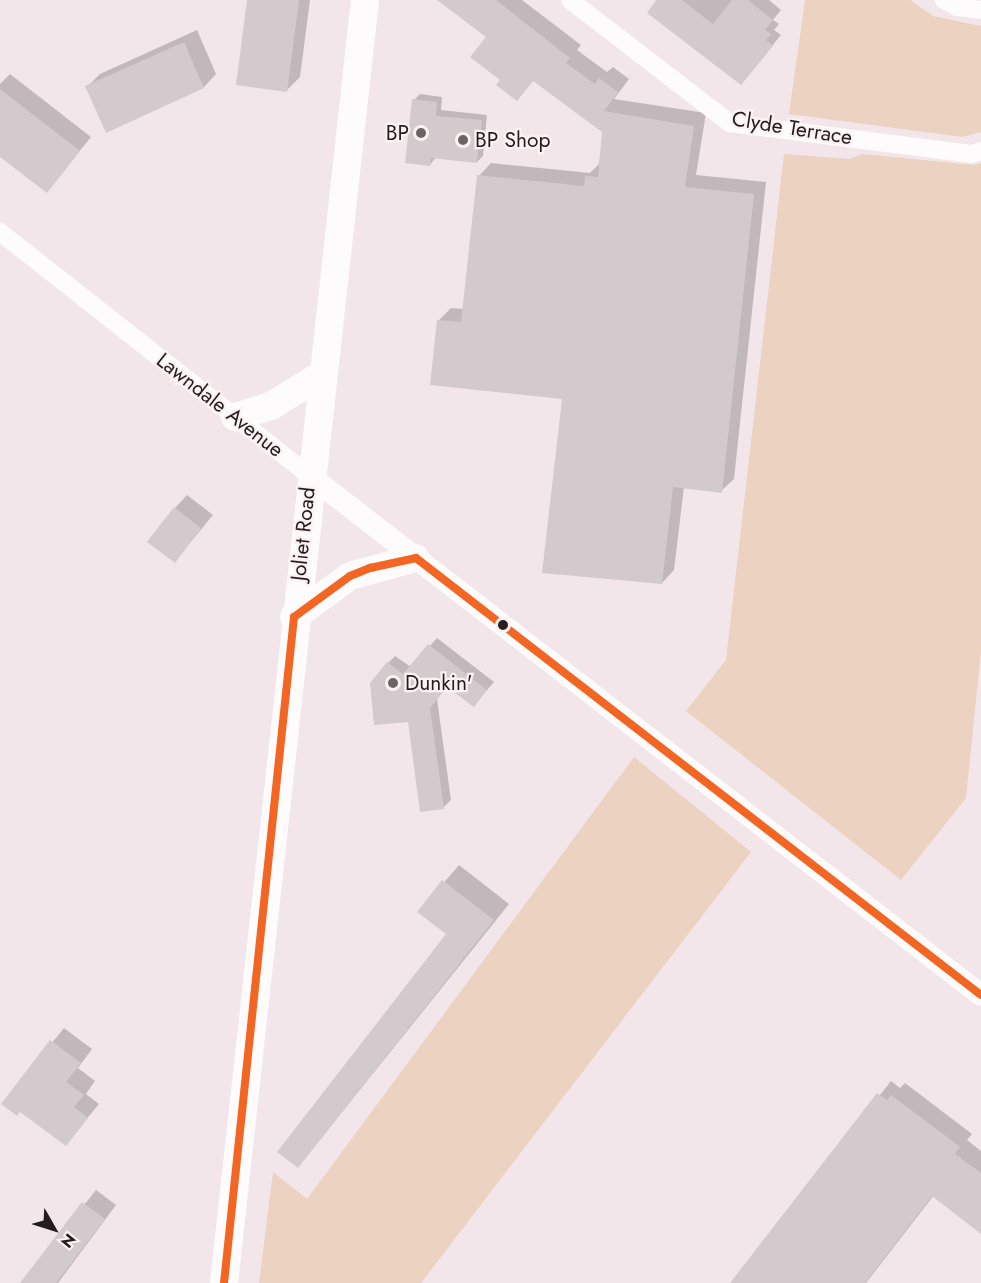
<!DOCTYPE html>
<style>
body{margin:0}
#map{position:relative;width:981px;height:1283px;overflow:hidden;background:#f3e6ea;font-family:Jost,sans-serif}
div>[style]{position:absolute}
.green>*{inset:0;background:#ebd2c1}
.shadow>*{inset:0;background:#0003}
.building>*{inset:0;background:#d3cace}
.minor>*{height:18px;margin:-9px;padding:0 9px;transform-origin:9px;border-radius:9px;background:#fdfbfc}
.tertiary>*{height:22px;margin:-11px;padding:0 11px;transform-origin:11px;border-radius:11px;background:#fdfbfc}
.primary>*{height:28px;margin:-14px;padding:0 14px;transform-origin:14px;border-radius:14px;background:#fdfbfc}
.bus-1>*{height:8px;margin:-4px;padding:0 4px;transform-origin:4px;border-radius:4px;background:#f26522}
.dots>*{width:16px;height:16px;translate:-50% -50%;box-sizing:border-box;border:3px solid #fcf2f4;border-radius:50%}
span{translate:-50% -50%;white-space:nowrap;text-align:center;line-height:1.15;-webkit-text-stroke:4.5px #fcf2f4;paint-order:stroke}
.street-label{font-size:21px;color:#241c1e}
.poi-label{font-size:21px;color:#241c1e}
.right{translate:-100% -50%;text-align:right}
.left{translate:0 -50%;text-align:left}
.north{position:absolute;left:24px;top:1199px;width:60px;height:60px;-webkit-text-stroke:4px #fcf2f4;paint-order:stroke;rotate:129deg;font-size:16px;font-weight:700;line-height:24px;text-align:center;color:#241c1e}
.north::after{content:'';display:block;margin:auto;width:21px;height:27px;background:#241c1e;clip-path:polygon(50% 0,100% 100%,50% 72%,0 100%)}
</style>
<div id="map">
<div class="green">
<i style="clip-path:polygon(805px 0,910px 0,933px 16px,981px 26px,981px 132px,962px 137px,789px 114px)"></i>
<i style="clip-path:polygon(784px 154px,850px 159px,862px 154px,974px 165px,981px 163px,981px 651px,966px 798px,901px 880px,686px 711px,726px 660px)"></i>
<i style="clip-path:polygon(634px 757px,751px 852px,421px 1283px,259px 1283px,273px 1172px,307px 1199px)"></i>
</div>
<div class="shadow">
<i style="clip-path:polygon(249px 0,310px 0,300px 77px,287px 90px)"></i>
<i style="clip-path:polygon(440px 0,522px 0,581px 45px,577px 50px,607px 72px,613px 67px,629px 79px,614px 99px,706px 113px,696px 175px,766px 182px,734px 479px,721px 491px,684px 487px,674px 570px,662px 583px,563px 397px,438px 321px,451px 308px,464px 309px,479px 176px,491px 163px,590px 173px,599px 164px,604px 131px,534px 80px,517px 99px,502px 80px,488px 37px)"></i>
<i style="clip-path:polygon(658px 0,769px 0,781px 10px,773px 20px,779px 24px,774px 30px,781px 35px,750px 73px)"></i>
<i style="clip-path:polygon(197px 30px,216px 74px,204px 87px,106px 131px,87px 87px,100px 74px)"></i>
<i style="clip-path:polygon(10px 74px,91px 137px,47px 191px,0 155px,0 84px)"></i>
<i style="clip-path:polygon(420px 94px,442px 97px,441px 110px,487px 115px,483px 156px,477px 162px,436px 157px,430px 165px,414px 100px)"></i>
<i style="clip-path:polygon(187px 495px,213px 515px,175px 561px,175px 508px)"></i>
<i style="clip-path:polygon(437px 638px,494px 682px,474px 705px,448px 686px,437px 699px,451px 800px,443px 808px,388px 663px,395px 656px,411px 667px)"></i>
<i style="clip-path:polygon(459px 865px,509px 904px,298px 1167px,448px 934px,419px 912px)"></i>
<i style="clip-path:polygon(64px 1028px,92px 1049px,78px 1068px,95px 1081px,86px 1094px,99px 1104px,66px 1144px,20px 1110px,3px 1104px)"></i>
<i style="clip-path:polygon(891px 1081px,900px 1088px,905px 1083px,972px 1134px,967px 1140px,981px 1151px,981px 1232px,934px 1195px,866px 1283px,732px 1283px)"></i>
<i style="clip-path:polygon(96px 1190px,116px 1205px,58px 1283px,22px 1283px)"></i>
</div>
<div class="building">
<i style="clip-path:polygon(247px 0,299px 0,287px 92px,236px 85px)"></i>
<i style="clip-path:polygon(437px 0,496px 0,570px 58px,566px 63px,595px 84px,599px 78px,618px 92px,604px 111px,694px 126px,685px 187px,754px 194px,722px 493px,673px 487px,662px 584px,542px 573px,562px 399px,430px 385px,437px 320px,461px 322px,477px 175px,584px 186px,585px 176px,598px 177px,602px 132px,533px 81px,517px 101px,496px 85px,500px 80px,470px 57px,486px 37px)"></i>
<i style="clip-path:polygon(656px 0,682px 0,713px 24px,732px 0,748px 0,773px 20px,765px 30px,771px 34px,766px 40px,773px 46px,741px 85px,647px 13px)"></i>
<i style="clip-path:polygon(184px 42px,204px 88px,106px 133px,85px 86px)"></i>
<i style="clip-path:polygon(0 89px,80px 151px,47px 193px,0 157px)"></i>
<i style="clip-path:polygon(412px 99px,437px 102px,436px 116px,482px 120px,477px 163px,431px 158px,430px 166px,405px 163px)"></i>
<i style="clip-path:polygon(174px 507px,201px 528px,175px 563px,147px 542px)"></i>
<i style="clip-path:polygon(428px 644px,487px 690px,474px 707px,447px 687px,430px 708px,444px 809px,420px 812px,408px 722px,374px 725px,370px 683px,387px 662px,403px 674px)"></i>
<i style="clip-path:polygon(442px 880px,494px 920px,298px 1168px,277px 1152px,446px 934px,417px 912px)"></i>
<i style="clip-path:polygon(50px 1040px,81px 1063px,66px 1082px,84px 1095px,74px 1107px,88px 1118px,66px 1146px,20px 1112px,17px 1116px,1px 1104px)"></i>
<i style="clip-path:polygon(877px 1093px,887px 1100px,891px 1095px,960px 1147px,955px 1154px,981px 1173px,981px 1234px,932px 1196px,865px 1283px,730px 1283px)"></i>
<i style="clip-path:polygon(82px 1202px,105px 1219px,56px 1283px,20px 1283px)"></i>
</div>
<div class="minor">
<i style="left:570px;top:0;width:202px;rotate:37.6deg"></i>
<i style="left:730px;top:123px;width:243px;rotate:7.3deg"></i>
<i style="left:971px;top:154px;width:10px;rotate:-17deg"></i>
<i style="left:944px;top:0;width:15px;rotate:28deg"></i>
<i style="left:957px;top:7px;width:24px;rotate:7deg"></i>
<i style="left:0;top:232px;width:395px;rotate:38.2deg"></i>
</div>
<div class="tertiary">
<i style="left:310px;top:476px;width:848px;rotate:37.72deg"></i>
</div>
<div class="primary">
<i style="left:235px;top:417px;width:38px;rotate:-17deg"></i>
<i style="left:271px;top:406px;width:59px;rotate:-31.8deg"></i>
<i style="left:294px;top:617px;width:69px;rotate:-36.2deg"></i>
<i style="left:350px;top:576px;width:68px;rotate:-15.3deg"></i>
<i style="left:224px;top:1283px;width:1291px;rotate:-83.73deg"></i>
</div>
<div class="bus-1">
<i style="left:224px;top:1283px;width:670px;rotate:-84deg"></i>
<i style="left:294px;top:617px;width:69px;rotate:-36.2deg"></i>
<i style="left:350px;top:576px;width:22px;rotate:-22deg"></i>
<i style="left:370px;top:568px;width:47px;rotate:-12.3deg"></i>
<i style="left:416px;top:558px;width:714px;rotate:37.72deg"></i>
</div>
<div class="dots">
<i style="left:421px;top:133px;background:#6c6365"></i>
<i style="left:463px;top:140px;background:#6c6365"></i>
<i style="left:503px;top:625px;background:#241c1e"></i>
<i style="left:393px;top:683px;background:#6c6365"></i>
</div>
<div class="street-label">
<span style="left:792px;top:128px;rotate:9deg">Clyde Terrace</span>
<span style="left:220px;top:405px;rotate:38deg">Lawndale Avenue</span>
<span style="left:303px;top:534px;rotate:-84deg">Joliet Road</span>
</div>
<div class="poi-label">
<span class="right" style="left:409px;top:133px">BP</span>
<span class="left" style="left:475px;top:140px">BP Shop</span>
<span class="left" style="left:405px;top:683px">Dunkin'</span>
</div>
<div class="north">N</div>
</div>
